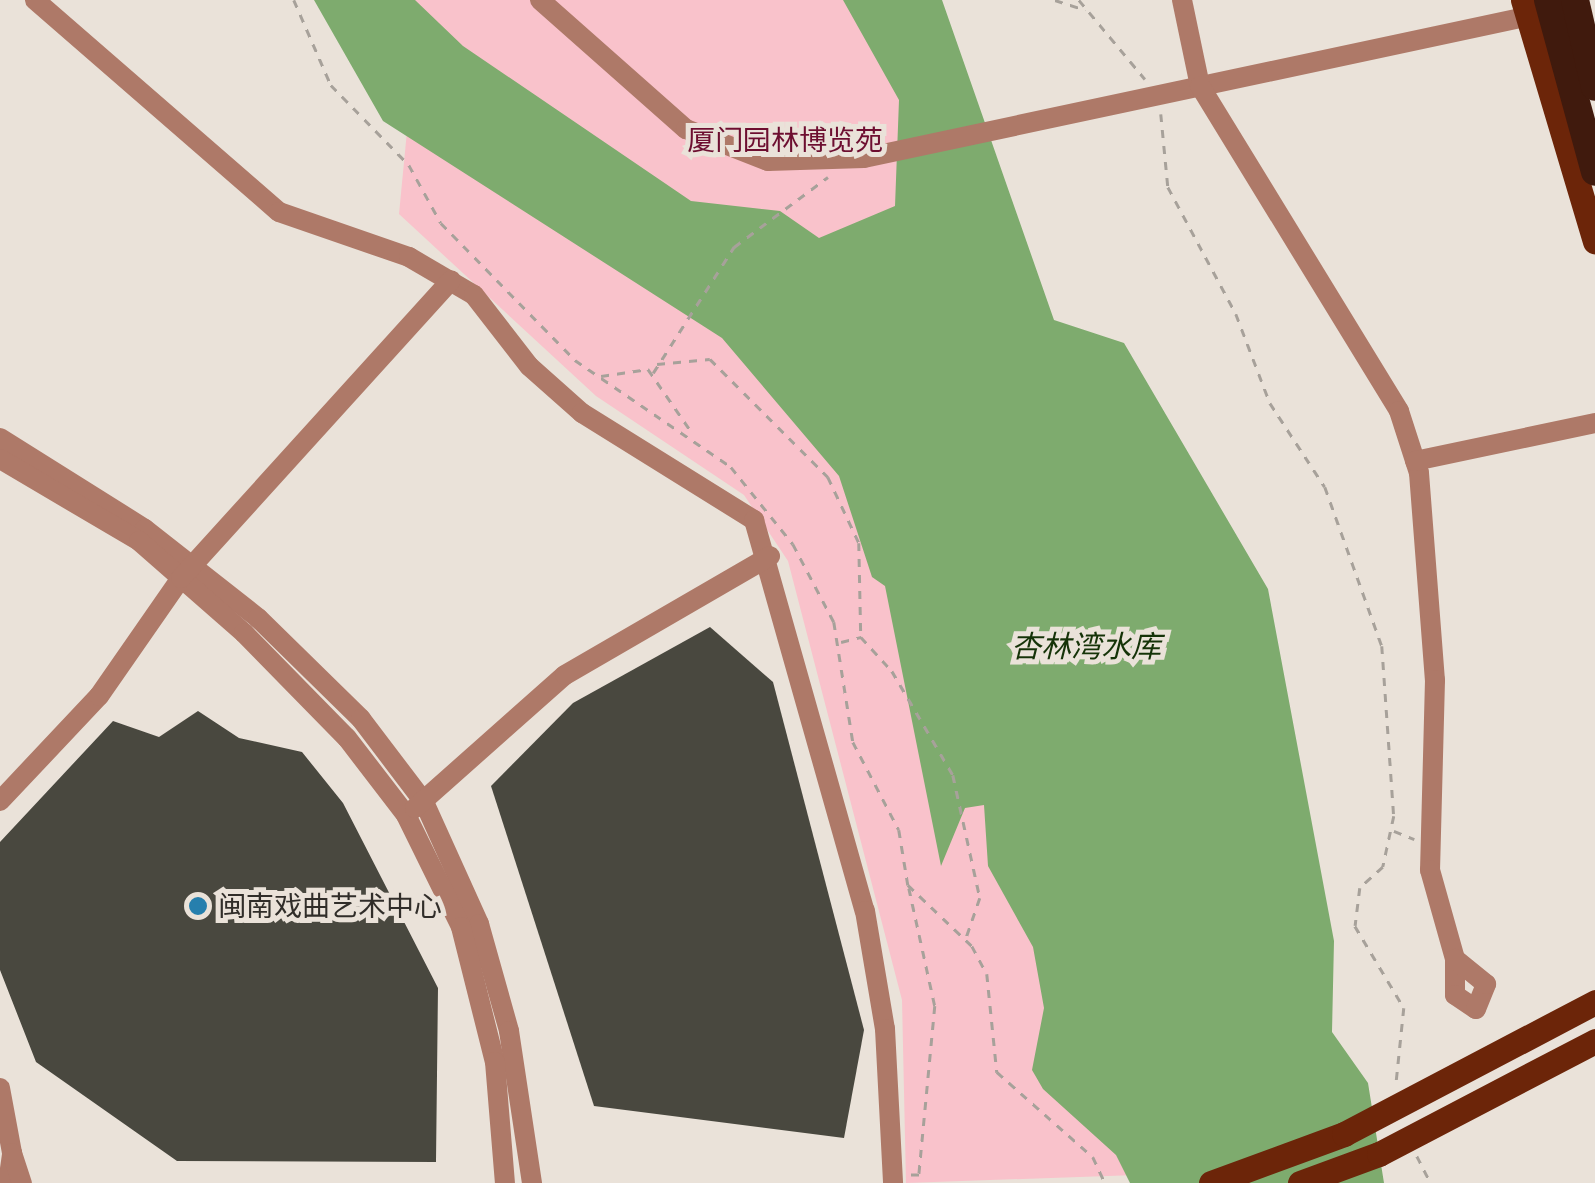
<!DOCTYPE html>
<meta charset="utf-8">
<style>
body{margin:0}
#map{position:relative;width:1595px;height:1183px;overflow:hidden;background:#eae2d9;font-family:"Titillium Web","Noto Sans SC",sans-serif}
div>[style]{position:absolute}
.green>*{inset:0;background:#f9c2cb}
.water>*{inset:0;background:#7eab6e}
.building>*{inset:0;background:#49483f}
.path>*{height:2.5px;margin-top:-1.25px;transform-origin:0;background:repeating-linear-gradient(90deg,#a7a19a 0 8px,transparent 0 16px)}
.minor>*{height:20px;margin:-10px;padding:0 10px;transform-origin:10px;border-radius:10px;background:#ae7968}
.major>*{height:25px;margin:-12.5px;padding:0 12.5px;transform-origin:12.5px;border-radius:12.5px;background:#6c2509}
.highway>*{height:28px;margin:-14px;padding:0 14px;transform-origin:14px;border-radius:14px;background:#401a0d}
.dots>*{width:28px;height:28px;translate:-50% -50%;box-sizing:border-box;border:5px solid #eae2d9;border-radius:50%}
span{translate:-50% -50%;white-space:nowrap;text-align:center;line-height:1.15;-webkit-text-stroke:10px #eae2d9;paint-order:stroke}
.park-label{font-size:28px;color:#6d0e30}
.poi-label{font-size:28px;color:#302d29}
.left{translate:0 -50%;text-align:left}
.water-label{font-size:30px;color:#153308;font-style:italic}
</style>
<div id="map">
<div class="green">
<i style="clip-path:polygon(376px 0,883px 0,968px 201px,782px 304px)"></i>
<i style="clip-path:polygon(410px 100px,766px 312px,937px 585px,1136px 1175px,906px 1183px,902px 1000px,788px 561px,744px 495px,596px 396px,399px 214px)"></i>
</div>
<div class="water">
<i style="clip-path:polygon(314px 0,415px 0,463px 46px,691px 201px,780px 211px,819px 238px,895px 206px,899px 100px,843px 0,942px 0,1054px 320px,1124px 343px,1268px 589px,1334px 941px,1332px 1032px,1368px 1083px,1384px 1183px,1130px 1183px,1116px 1155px,1043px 1089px,1032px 1070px,1044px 1008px,1033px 947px,988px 866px,984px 805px,965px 808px,941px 866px,885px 586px,872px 577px,839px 476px,722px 338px,383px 121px)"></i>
</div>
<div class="building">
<i style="clip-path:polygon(710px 627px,773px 682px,864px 1030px,844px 1138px,594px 1106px,491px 786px,573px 703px)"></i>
<i style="clip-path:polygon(198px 711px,239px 738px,302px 752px,343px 803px,438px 988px,436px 1162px,177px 1161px,36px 1062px,0 970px,0 842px,113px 721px,159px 737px)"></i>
</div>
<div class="path">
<i style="left:294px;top:0;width:93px;rotate:66.5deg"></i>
<i style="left:331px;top:85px;width:112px;rotate:45.7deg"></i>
<i style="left:409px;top:165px;width:66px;rotate:61.1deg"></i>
<i style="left:441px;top:223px;width:192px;rotate:45.6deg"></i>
<i style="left:575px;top:360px;width:189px;rotate:34.4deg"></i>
<i style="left:731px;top:467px;width:99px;rotate:51.2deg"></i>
<i style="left:793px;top:544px;width:88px;rotate:62.3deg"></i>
<i style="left:834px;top:622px;width:121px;rotate:81deg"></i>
<i style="left:853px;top:742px;width:99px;rotate:62.4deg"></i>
<i style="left:899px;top:830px;width:56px;rotate:80.7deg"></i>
<i style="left:908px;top:885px;width:88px;rotate:43.6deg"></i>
<i style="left:972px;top:946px;width:32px;rotate:62deg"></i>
<i style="left:987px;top:974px;width:99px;rotate:84.2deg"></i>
<i style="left:997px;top:1072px;width:128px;rotate:41.5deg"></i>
<i style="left:1093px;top:1157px;width:29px;rotate:65deg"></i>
<i style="left:1055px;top:0;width:32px;rotate:18deg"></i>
<i style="left:1079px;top:0;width:103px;rotate:50.1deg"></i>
<i style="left:1161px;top:114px;width:73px;rotate:84.5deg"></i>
<i style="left:1168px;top:187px;width:144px;rotate:61.8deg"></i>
<i style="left:1236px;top:314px;width:95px;rotate:69.1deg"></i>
<i style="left:1270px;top:403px;width:100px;rotate:56.8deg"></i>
<i style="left:1325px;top:487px;width:169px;rotate:70.3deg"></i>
<i style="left:1382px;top:646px;width:170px;rotate:86deg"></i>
<i style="left:1394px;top:816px;width:52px;rotate:102.2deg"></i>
<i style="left:1383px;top:867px;width:31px;rotate:138deg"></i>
<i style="left:1360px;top:888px;width:38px;rotate:97deg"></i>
<i style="left:1355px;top:926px;width:96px;rotate:59.1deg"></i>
<i style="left:1404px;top:1008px;width:78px;rotate:95.9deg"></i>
<i style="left:657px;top:364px;width:53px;rotate:-5.4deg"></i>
<i style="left:710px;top:359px;width:167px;rotate:45deg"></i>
<i style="left:828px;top:477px;width:73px;rotate:64.8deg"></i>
<i style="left:859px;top:543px;width:94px;rotate:88.8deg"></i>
<i style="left:653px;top:373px;width:150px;rotate:-57.3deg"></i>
<i style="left:734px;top:247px;width:117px;rotate:-36.7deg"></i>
<i style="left:601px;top:376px;width:48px;rotate:-8.5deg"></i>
<i style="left:648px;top:369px;width:79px;rotate:55.3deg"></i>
<i style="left:841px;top:642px;width:21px;rotate:-14deg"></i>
<i style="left:861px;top:637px;width:46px;rotate:47.6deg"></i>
<i style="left:892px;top:671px;width:121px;rotate:59.6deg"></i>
<i style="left:953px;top:775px;width:126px;rotate:77.6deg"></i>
<i style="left:980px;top:898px;width:43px;rotate:108.9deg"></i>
<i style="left:1394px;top:831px;width:22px;rotate:22deg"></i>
<i style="left:909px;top:888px;width:121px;rotate:77.6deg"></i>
<i style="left:935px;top:1006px;width:170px;rotate:95.4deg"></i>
<i style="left:919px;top:1175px;width:10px;rotate:180deg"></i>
<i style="left:1417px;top:1156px;width:30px;rotate:63deg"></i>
</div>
<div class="minor">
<i style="left:35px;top:0;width:323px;rotate:41deg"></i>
<i style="left:279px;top:212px;width:138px;rotate:19.1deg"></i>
<i style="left:409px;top:257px;width:75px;rotate:30.3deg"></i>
<i style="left:474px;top:295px;width:90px;rotate:52.2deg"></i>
<i style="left:529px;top:366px;width:71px;rotate:41.6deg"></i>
<i style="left:582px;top:413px;width:203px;rotate:31.9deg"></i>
<i style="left:754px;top:520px;width:406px;rotate:74.2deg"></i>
<i style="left:865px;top:911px;width:120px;rotate:80.4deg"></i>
<i style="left:885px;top:1029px;width:154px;rotate:87deg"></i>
<i style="left:540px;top:0;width:195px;rotate:41.5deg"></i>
<i style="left:686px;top:129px;width:88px;rotate:21.3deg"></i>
<i style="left:768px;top:161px;width:96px;rotate:-1.8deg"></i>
<i style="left:864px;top:158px;width:676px;rotate:-12.04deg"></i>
<i style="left:1182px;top:0;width:88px;rotate:78.2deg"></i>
<i style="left:1200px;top:86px;width:381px;rotate:58.5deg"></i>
<i style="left:1399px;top:411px;width:65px;rotate:72.1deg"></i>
<i style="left:1419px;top:473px;width:208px;rotate:85.6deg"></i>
<i style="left:1435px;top:680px;width:190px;rotate:91.5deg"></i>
<i style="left:1430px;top:870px;width:92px;rotate:74.3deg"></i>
<i style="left:1455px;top:959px;width:36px;rotate:90deg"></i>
<i style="left:1455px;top:995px;width:25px;rotate:34deg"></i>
<i style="left:1476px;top:1009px;width:27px;rotate:-68deg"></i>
<i style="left:1486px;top:984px;width:40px;rotate:-141deg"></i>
<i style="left:0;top:438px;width:171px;rotate:32.1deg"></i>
<i style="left:145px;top:529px;width:144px;rotate:38.2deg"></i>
<i style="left:258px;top:618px;width:144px;rotate:44.4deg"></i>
<i style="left:361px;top:719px;width:104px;rotate:52.8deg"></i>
<i style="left:424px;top:802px;width:134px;rotate:65.7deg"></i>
<i style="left:479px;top:924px;width:111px;rotate:74.3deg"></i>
<i style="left:509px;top:1031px;width:154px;rotate:81.4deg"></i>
<i style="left:0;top:459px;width:161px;rotate:30.5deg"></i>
<i style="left:139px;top:541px;width:140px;rotate:41.2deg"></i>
<i style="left:244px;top:633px;width:147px;rotate:45.6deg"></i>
<i style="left:347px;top:738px;width:97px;rotate:52.5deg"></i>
<i style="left:406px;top:815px;width:125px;rotate:63.8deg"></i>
<i style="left:461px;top:927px;width:139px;rotate:75.9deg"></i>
<i style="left:495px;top:1062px;width:121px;rotate:85.3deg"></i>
<i style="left:1415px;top:461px;width:184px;rotate:-11.9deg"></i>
<i style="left:0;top:801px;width:144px;rotate:-46.7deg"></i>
<i style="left:99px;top:696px;width:144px;rotate:-55.2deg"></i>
<i style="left:181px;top:578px;width:402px;rotate:-47.8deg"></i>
<i style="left:415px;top:808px;width:200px;rotate:-41.6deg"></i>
<i style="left:565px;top:675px;width:237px;rotate:-30.1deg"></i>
<i style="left:0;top:1088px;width:66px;rotate:79.5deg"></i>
<i style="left:8px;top:1183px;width:30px;rotate:-82deg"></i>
<i style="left:12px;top:1153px;width:32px;rotate:72deg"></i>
</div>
<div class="major">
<i style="left:1523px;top:0;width:252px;rotate:73.4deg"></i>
<i style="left:1211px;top:1183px;width:142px;rotate:-20.2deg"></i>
<i style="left:1344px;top:1134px;width:284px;rotate:-27.7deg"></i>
<i style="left:1300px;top:1183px;width:84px;rotate:-20.2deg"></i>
<i style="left:1379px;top:1154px;width:244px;rotate:-27.6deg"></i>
</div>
<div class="highway">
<i style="left:1548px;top:0;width:178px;rotate:74.7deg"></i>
<i style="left:1575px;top:0;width:89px;rotate:77.1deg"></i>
</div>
<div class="dots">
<i style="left:198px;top:906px;background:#267fad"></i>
</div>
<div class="park-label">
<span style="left:785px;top:140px">厦门园林博览苑</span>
</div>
<div class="poi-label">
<span class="left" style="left:218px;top:906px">闽南戏曲艺术中心</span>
</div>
<div class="water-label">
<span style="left:1086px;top:646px">杏林湾水库</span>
</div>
</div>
